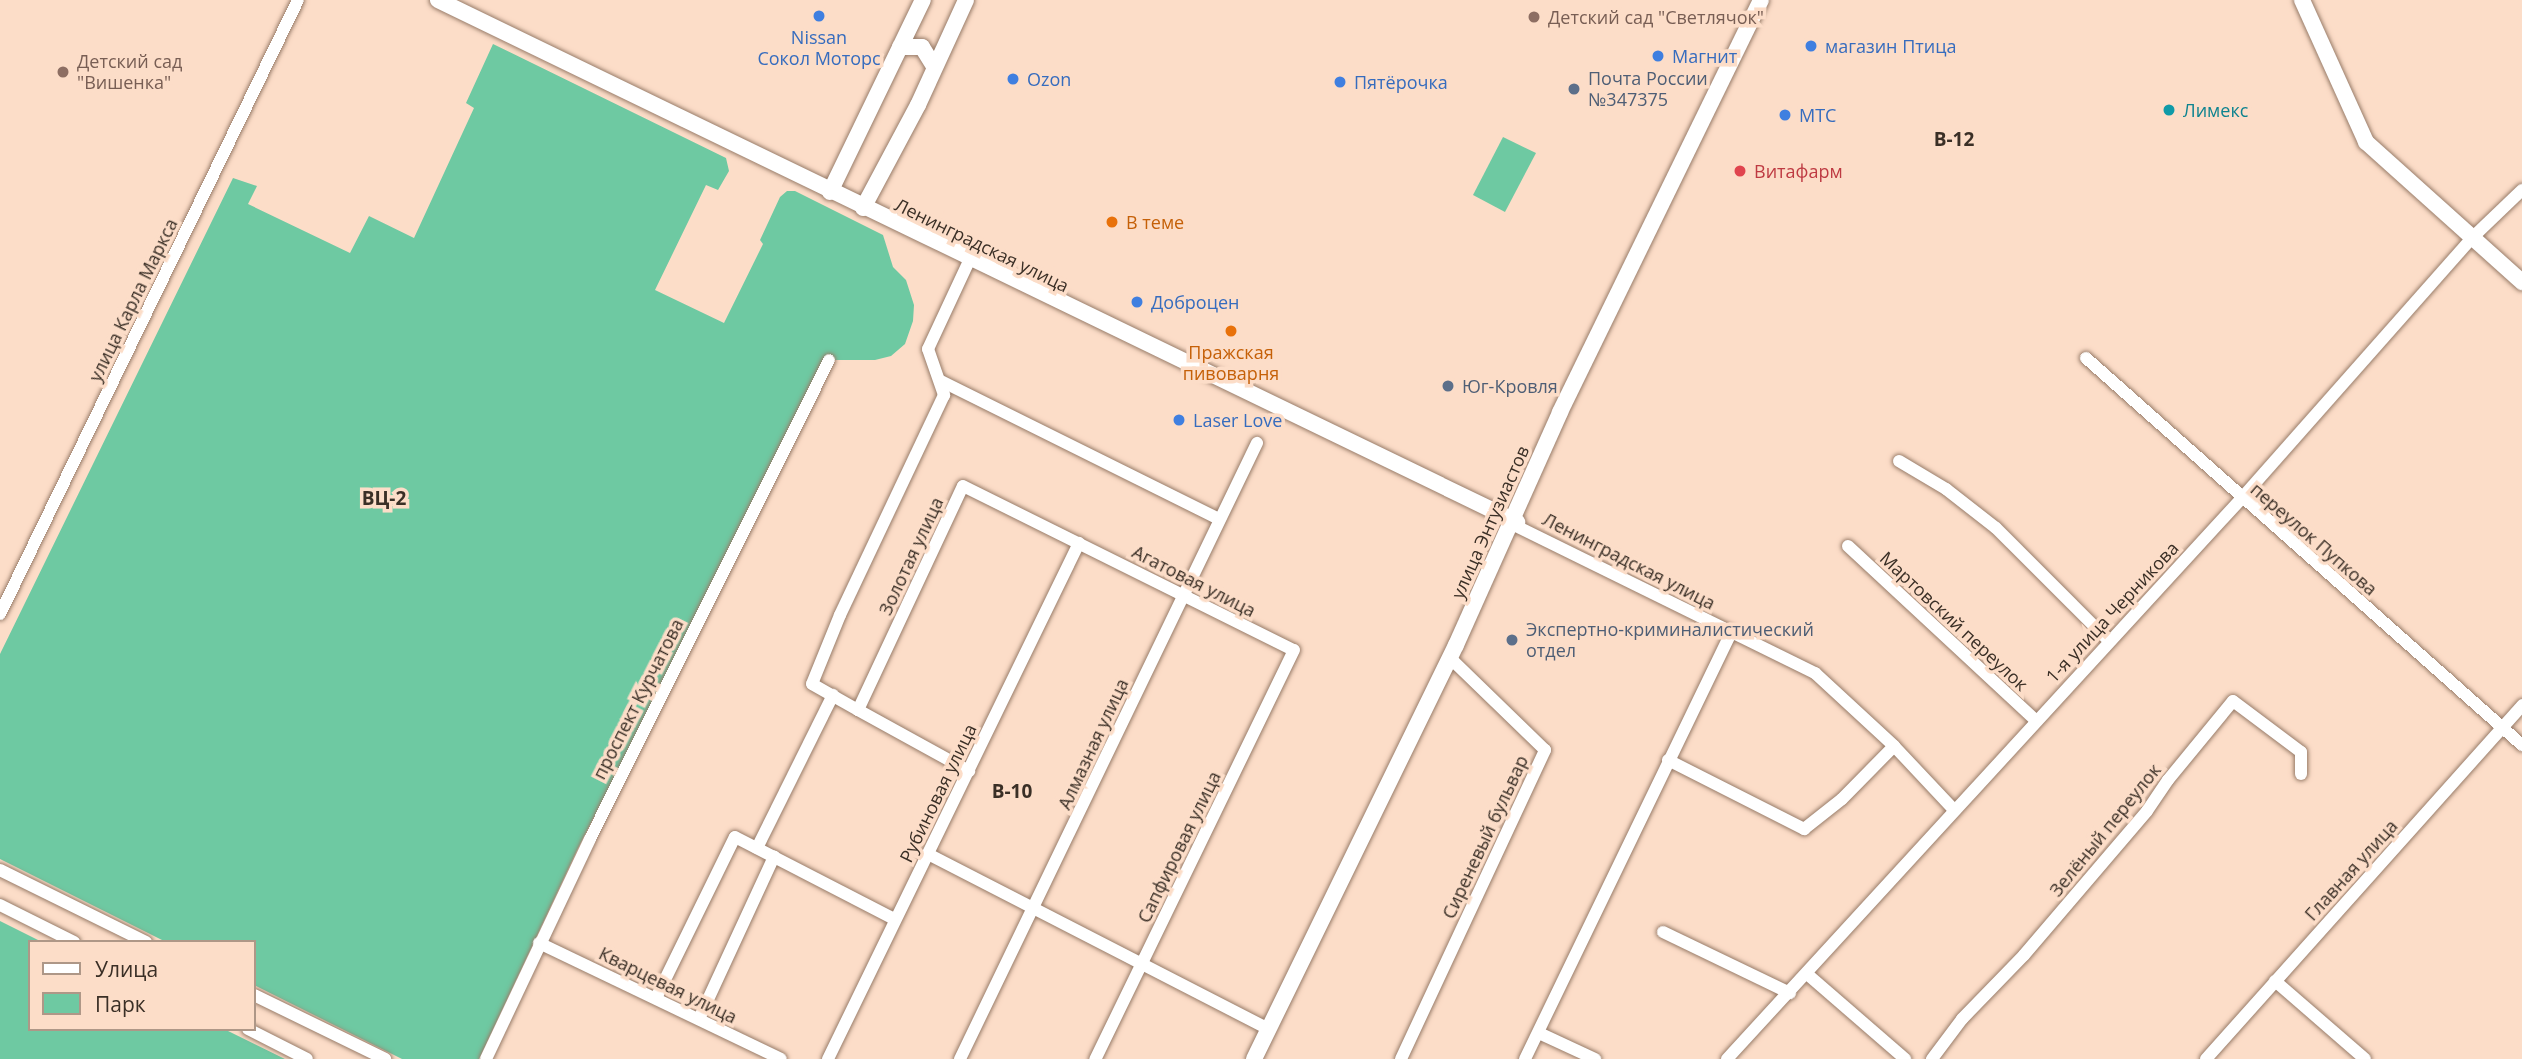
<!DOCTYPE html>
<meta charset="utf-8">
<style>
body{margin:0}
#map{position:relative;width:2522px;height:1059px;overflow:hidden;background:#fcddc8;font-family:"Open Sans",sans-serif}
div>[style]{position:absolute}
.green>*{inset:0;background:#6ec9a2}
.roads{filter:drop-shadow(0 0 2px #987c69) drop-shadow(0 0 2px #987c69)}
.street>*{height:12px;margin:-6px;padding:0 6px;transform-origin:6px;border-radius:6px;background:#fff}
.secondary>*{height:16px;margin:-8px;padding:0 8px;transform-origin:8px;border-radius:8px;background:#fff}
.dots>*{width:19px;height:19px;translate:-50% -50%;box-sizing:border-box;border:4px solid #fcddc8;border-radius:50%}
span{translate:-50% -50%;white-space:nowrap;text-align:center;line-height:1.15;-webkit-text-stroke:7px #fcddc8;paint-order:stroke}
.education-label{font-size:18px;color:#785e54}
.left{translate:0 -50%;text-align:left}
.shop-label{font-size:18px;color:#366cbe}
.service-label{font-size:18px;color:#4e5e75}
.culture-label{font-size:18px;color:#0d838f}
.health-label{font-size:18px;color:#be3a42}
.food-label{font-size:18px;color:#c56008}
.street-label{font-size:18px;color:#3a2f26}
.neighbourhood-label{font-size:19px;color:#3a2f26;font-weight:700}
.legend{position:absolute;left:28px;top:940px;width:228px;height:91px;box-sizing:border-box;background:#fcddc8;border:2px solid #ae9787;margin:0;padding:9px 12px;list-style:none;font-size:21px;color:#3a2f26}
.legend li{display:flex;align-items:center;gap:14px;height:35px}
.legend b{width:35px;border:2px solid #ae9787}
</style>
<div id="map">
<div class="green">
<i style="clip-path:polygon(493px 44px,726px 158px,729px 171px,718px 190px,706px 185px,655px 290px,724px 323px,763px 244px,760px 240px,780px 197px,787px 191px,795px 191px,883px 235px,893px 267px,906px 280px,914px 305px,913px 321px,905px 344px,891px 356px,875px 360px,829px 360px,578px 848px,479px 1059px,402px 1059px,254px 985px,254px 942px,166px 942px,0 859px,0 654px,233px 178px,257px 186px,248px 204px,350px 253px,369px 216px,414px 238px,474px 108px,466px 103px)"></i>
<i style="clip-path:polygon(1503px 137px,1536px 153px,1505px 212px,1473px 195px)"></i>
<i style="clip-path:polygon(0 921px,42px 942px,30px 942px,30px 1029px,224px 1029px,285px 1059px,0 1059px)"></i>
</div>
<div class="roads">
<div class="street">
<i style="left:969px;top:261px;width:97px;rotate:115deg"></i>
<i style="left:928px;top:349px;width:49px;rotate:70.8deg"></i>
<i style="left:944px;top:395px;width:243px;rotate:115.3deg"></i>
<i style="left:840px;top:615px;width:74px;rotate:112.1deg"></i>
<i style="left:812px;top:684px;width:53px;rotate:29.5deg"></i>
<i style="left:858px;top:710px;width:247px;rotate:-64.9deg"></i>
<i style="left:963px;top:486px;width:369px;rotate:26.4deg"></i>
<i style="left:1294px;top:650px;width:455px;rotate:115.9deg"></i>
<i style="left:2086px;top:358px;width:583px;rotate:41.59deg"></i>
<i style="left:941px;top:381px;width:310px;rotate:26.4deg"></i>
<i style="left:1899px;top:461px;width:55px;rotate:30.8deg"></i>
<i style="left:1946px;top:489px;width:63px;rotate:38deg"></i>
<i style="left:1996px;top:528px;width:160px;rotate:45deg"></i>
<i style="left:1512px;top:524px;width:338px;rotate:26.2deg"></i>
<i style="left:1815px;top:673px;width:108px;rotate:42.7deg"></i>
<i style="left:1894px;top:746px;width:88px;rotate:46.8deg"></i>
<i style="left:1848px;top:546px;width:257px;rotate:42.9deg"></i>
<i style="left:0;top:614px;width:682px;rotate:-64.11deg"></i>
<i style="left:858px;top:710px;width:127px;rotate:28.8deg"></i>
<i style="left:1668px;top:760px;width:153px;rotate:26.9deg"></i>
<i style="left:1804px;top:829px;width:48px;rotate:-38.3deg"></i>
<i style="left:1842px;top:799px;width:74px;rotate:-45.5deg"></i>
<i style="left:757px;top:848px;width:171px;rotate:-63.6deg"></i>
<i style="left:928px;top:854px;width:382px;rotate:27.2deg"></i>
<i style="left:0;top:870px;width:163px;rotate:26.3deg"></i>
<i style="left:0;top:905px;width:83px;rotate:26.6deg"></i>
<i style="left:1663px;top:932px;width:141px;rotate:25.7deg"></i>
<i style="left:539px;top:943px;width:268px;rotate:25.6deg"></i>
<i style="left:1807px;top:974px;width:130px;rotate:40.9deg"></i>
<i style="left:2275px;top:981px;width:119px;rotate:40.9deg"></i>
<i style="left:254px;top:995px;width:146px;rotate:26deg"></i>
<i style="left:656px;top:998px;width:179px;rotate:-63.9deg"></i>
<i style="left:735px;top:837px;width:44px;rotate:27.1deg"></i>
<i style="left:699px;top:1019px;width:179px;rotate:-65.2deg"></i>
<i style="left:774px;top:857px;width:135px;rotate:27.3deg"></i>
<i style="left:248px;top:1029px;width:66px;rotate:27deg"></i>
<i style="left:1539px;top:1033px;width:62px;rotate:24.9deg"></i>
<i style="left:486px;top:1059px;width:243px;rotate:-64.7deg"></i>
<i style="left:590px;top:839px;width:535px;rotate:-63.48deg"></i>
<i style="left:828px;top:1059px;width:574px;rotate:-64.06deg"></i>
<i style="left:960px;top:1059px;width:684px;rotate:-64.26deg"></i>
<i style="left:1401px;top:1059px;width:341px;rotate:-65deg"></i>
<i style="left:1545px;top:750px;width:132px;rotate:-135.9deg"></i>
<i style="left:1525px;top:1059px;width:473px;rotate:-64.2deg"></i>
<i style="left:1727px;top:1059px;width:760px;rotate:-47.45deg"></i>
<i style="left:2241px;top:499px;width:350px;rotate:-48.5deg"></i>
<i style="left:2473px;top:237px;width:68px;rotate:-43.8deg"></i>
<i style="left:1932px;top:1059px;width:50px;rotate:-53.1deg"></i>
<i style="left:1962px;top:1019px;width:89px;rotate:-45.9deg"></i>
<i style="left:2024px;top:955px;width:189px;rotate:-49.5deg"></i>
<i style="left:2147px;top:811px;width:37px;rotate:-56deg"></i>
<i style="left:2168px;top:780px;width:102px;rotate:-50.6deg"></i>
<i style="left:2233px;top:701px;width:85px;rotate:36.9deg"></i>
<i style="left:2301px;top:752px;width:22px;rotate:90deg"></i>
<i style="left:2206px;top:1059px;width:475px;rotate:-48.2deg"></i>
</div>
<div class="secondary">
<i style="left:438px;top:0;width:1199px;rotate:25.82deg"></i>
<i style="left:2302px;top:0;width:156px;rotate:65.7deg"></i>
<i style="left:2366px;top:142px;width:210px;rotate:41.9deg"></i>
<i style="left:900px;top:47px;width:22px"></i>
<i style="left:922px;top:47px;width:22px;rotate:58deg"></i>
<i style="left:830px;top:192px;width:213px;rotate:-64.2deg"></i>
<i style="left:863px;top:208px;width:117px;rotate:-61.9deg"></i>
<i style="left:918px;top:105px;width:115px;rotate:-65.4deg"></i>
<i style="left:1254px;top:1059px;width:461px;rotate:-64deg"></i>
<i style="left:1456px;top:645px;width:255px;rotate:-65.9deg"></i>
<i style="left:1560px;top:412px;width:458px;rotate:-64deg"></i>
</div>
</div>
<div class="dots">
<i style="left:819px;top:16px;background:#3f7fe0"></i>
<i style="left:1534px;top:17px;background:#8d6e63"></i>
<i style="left:1811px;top:46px;background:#3f7fe0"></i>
<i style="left:1658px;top:56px;background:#3f7fe0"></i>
<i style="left:63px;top:72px;background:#8d6e63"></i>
<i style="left:1013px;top:79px;background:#3f7fe0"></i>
<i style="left:1340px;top:82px;background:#3f7fe0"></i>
<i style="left:1574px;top:89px;background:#5c6f8a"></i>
<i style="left:2169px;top:110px;background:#0f9aa8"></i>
<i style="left:1785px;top:115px;background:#3f7fe0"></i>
<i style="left:1740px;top:171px;background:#e0444e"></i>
<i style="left:1112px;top:222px;background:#e8710a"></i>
<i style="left:1137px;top:302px;background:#3f7fe0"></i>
<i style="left:1231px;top:331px;background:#e8710a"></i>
<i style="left:1448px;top:386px;background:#5c6f8a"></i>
<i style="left:1179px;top:420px;background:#3f7fe0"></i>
<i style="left:1512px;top:640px;background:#5c6f8a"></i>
</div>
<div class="education-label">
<span class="left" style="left:1548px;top:17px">Детский сад "Светлячок"</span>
<span class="left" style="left:77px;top:72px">Детский сад<br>"Вишенка"</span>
</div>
<div class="shop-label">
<span style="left:819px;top:48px">Nissan<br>Сокол Моторс</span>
<span class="left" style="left:1825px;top:46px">магазин Птица</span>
<span class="left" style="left:1672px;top:56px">Магнит</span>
<span class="left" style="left:1027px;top:79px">Ozon</span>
<span class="left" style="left:1354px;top:82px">Пятёрочка</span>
<span class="left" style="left:1799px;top:115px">МТС</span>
<span class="left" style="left:1151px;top:302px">Доброцен</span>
<span class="left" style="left:1193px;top:420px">Laser Love</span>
</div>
<div class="service-label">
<span class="left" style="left:1588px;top:89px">Почта России<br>№347375</span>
<span class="left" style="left:1462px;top:386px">Юг-Кровля</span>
<span class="left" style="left:1526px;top:640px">Экспертно-криминалистический<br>отдел</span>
</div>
<div class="culture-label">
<span class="left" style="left:2183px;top:110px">Лимекс</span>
</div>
<div class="health-label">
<span class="left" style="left:1754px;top:171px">Витафарм</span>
</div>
<div class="food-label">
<span class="left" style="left:1126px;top:222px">В теме</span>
<span style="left:1231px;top:363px">Пражская<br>пивоварня</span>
</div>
<div class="street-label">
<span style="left:982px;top:245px;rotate:26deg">Ленинградская улица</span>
<span style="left:133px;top:300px;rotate:-64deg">улица Карла Маркса</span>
<span style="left:1490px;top:522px;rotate:-66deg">улица Энтузиастов</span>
<span style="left:2314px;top:539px;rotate:41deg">переулок Пупкова</span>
<span style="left:911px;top:556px;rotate:-65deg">Золотая улица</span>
<span style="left:1629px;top:561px;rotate:27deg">Ленинградская улица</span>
<span style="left:1194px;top:581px;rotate:27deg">Агатовая улица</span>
<span style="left:2112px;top:612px;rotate:-47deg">1-я улица Черникова</span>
<span style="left:1954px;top:621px;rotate:43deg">Мартовский переулок</span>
<span style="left:638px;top:699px;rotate:-63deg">проспект Курчатова</span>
<span style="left:1093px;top:744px;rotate:-65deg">Алмазная улица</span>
<span style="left:938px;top:793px;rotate:-64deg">Рубиновая улица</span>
<span style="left:2105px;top:830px;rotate:-51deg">Зелёный переулок</span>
<span style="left:1485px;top:837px;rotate:-65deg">Сиреневый бульвар</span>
<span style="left:1179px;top:847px;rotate:-64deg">Сапфировая улица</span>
<span style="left:2351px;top:870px;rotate:-48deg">Главная улица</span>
<span style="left:668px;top:985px;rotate:26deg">Кварцевая улица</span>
</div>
<div class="neighbourhood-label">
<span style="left:1954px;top:140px">В-12</span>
<span style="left:384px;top:499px">ВЦ-2</span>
<span style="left:1012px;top:792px">В-10</span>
</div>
<ul class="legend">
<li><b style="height:9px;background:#fff"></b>Улица</li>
<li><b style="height:19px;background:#6ec9a2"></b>Парк</li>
</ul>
</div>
